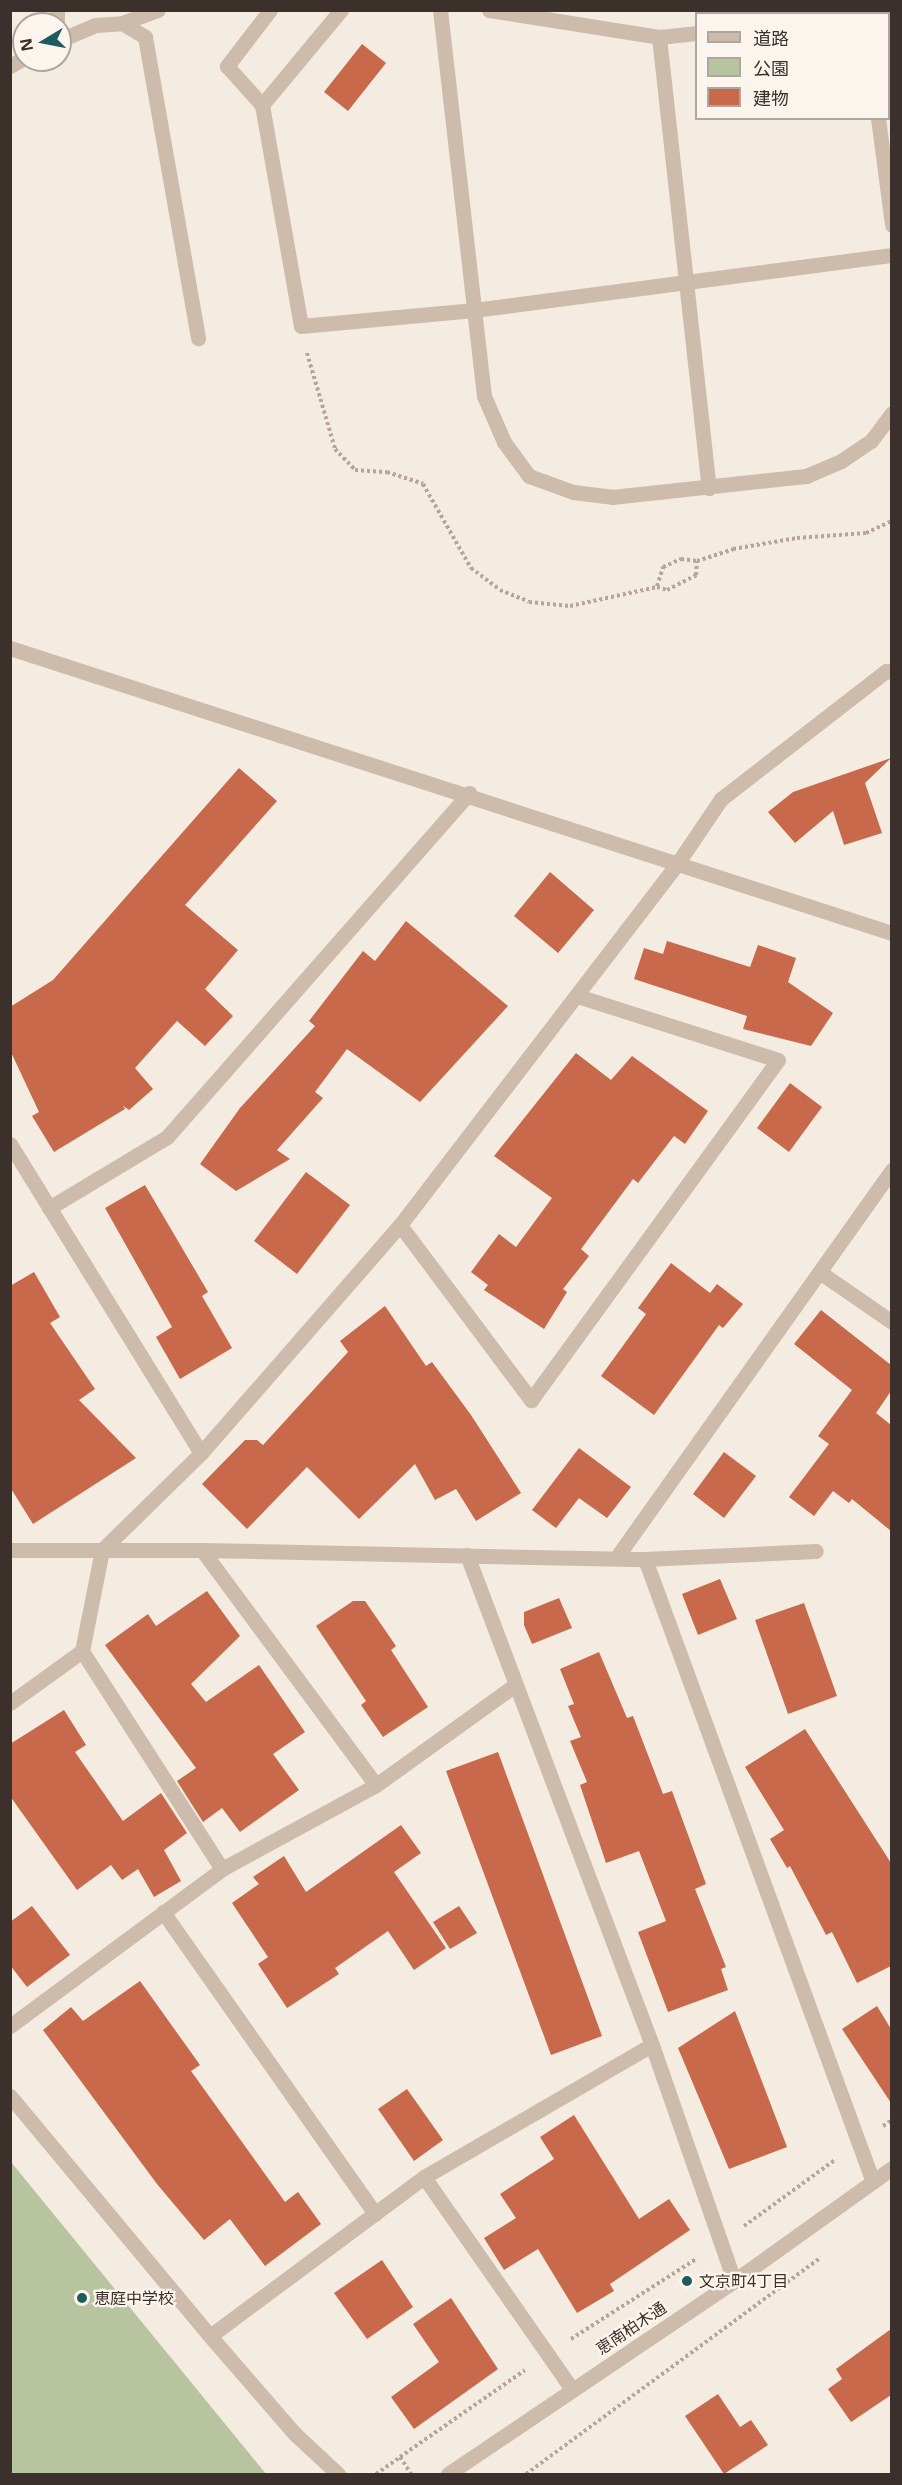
<!DOCTYPE html>
<meta charset="utf-8">
<style>
body{margin:0}
#map{position:relative;width:902px;height:2485px;overflow:hidden;background:#f4ebe1;font-family:"Noto Sans","Noto Sans JP",sans-serif}
div>[style]{position:absolute}
.green>*{inset:0;background:#b8c4a0}
.building>*{inset:0;background:#c8694b}
.path>*{height:4px;margin-top:-2px;transform-origin:0;background:repeating-linear-gradient(90deg,#b9a596 0 3px,transparent 0 6px)}
.minor>*{height:15px;margin:-7.5px;padding:0 7.5px;transform-origin:7.5px;border-radius:7.5px;background:#cdbbac}
.dots>*{width:16px;height:16px;translate:-50% -50%;box-sizing:border-box;border:3px solid #fbf5ee;border-radius:50%}
span{translate:-50% -50%;white-space:nowrap;text-align:center;line-height:1.15;-webkit-text-stroke:4.5px #fbf5ee;paint-order:stroke}
.poi-label{font-size:16px;color:#3b302b}
.left{translate:0 -50%;text-align:left}
.street-label{font-size:16px;color:#3b302b}
.frame{position:absolute;inset:0;border:12px solid #3b302b;pointer-events:none}
.legend{position:absolute;left:695px;top:12px;width:195px;height:108px;box-sizing:border-box;background:#fbf5ee;border:2px solid #aea6a0;margin:0;padding:8px 10px;list-style:none;font-size:18px;color:#3b302b}
.legend li{display:flex;align-items:center;gap:12px;height:30px}
.legend b{width:30px;border:2px solid #aea6a0}
.north{position:absolute;left:12px;top:12px;width:60px;height:60px;box-sizing:border-box;background:#fbf5ee;border:2px solid #aea6a0;border-radius:50%;rotate:260deg;font-size:16px;font-weight:700;line-height:24px;text-align:center;color:#3b302b}
.north::after{content:'';display:block;margin:auto;width:21px;height:27px;background:#1f5a5e;clip-path:polygon(50% 0,100% 100%,50% 72%,0 100%)}
</style>
<div id="map">
<div class="green">
<i style="clip-path:polygon(11px 2162px,266px 2474px,11px 2474px)"></i>
</div>
<div class="building">
<i style="clip-path:polygon(362px 44px,386px 63px,348px 111px,324px 92px)"></i>
<i style="clip-path:polygon(891px 758px,865px 783px,882px 833px,844px 845px,833px 811px,795px 843px,768px 812px,793px 792px)"></i>
<i style="clip-path:polygon(239px 768px,277px 801px,185px 905px,238px 950px,205px 989px,233px 1016px,205px 1046px,177px 1021px,135px 1068px,153px 1089px,129px 1110px,123px 1106px,125px 1109px,54px 1152px,32px 1116px,39px 1112px,10px 1050px,10px 1007px,53px 980px)"></i>
<i style="clip-path:polygon(550px 872px,594px 910px,558px 953px,514px 916px)"></i>
<i style="clip-path:polygon(406px 921px,508px 1006px,420px 1102px,347px 1049px,315px 1092px,323px 1098px,277px 1150px,290px 1159px,236px 1191px,200px 1164px,240px 1108px,315px 1026px,309px 1021px,363px 951px,375px 961px)"></i>
<i style="clip-path:polygon(667px 941px,750px 967px,758px 945px,796px 958px,788px 982px,833px 1013px,811px 1046px,743px 1029px,747px 1016px,634px 979px,644px 948px,663px 954px)"></i>
<i style="clip-path:polygon(576px 1053px,611px 1080px,632px 1056px,708px 1111px,685px 1144px,674px 1136px,638px 1183px,633px 1179px,581px 1249px,589px 1256px,563px 1289px,567px 1292px,544px 1329px,484px 1290px,488px 1285px,471px 1272px,499px 1234px,516px 1247px,552px 1198px,494px 1156px)"></i>
<i style="clip-path:polygon(790px 1083px,822px 1107px,789px 1152px,757px 1128px)"></i>
<i style="clip-path:polygon(306px 1172px,350px 1205px,297px 1274px,254px 1241px)"></i>
<i style="clip-path:polygon(145px 1185px,208px 1292px,202px 1296px,232px 1348px,180px 1379px,156px 1337px,172px 1327px,105px 1208px)"></i>
<i style="clip-path:polygon(671px 1263px,710px 1293px,717px 1284px,743px 1304px,723px 1328px,719px 1325px,654px 1415px,601px 1376px,646px 1314px,638px 1308px)"></i>
<i style="clip-path:polygon(34px 1272px,60px 1317px,50px 1323px,95px 1389px,79px 1400px,136px 1458px,33px 1524px,10px 1487px,10px 1286px)"></i>
<i style="clip-path:polygon(385px 1306px,426px 1366px,432px 1362px,471px 1415px,521px 1493px,476px 1521px,456px 1489px,435px 1500px,415px 1464px,359px 1519px,307px 1467px,247px 1529px,202px 1484px,245px 1440px,257px 1440px,263px 1445px,348px 1352px,340px 1341px)"></i>
<i style="clip-path:polygon(821px 1310px,891px 1365px,891px 1391px,876px 1413px,891px 1425px,891px 1531px,852px 1499px,849px 1503px,833px 1491px,814px 1516px,789px 1497px,829px 1444px,818px 1436px,852px 1390px,794px 1344px)"></i>
<i style="clip-path:polygon(579px 1448px,631px 1487px,607px 1518px,579px 1498px,556px 1528px,532px 1510px)"></i>
<i style="clip-path:polygon(724px 1452px,756px 1476px,724px 1518px,693px 1494px)"></i>
<i style="clip-path:polygon(720px 1579px,737px 1619px,698px 1635px,682px 1594px)"></i>
<i style="clip-path:polygon(207px 1591px,240px 1636px,191px 1684px,206px 1702px,259px 1665px,305px 1732px,273px 1754px,299px 1790px,240px 1832px,222px 1808px,203px 1822px,177px 1781px,196px 1768px,105px 1645px,148px 1614px,156px 1626px)"></i>
<i style="clip-path:polygon(559px 1598px,572px 1628px,532px 1644px,524px 1625px,524px 1612px)"></i>
<i style="clip-path:polygon(353px 1601px,365px 1601px,396px 1646px,391px 1650px,428px 1707px,383px 1737px,361px 1705px,366px 1701px,316px 1626px)"></i>
<i style="clip-path:polygon(804px 1603px,837px 1696px,788px 1714px,755px 1620px)"></i>
<i style="clip-path:polygon(599px 1652px,627px 1718px,633px 1716px,663px 1794px,672px 1791px,706px 1884px,695px 1889px,726px 1967px,721px 1969px,728px 1990px,668px 2012px,638px 1932px,666px 1921px,639px 1851px,606px 1863px,580px 1785px,587px 1782px,570px 1741px,581px 1737px,568px 1706px,574px 1704px,560px 1669px)"></i>
<i style="clip-path:polygon(64px 1710px,86px 1745px,75px 1752px,123px 1821px,161px 1793px,187px 1833px,164px 1850px,181px 1881px,154px 1897px,138px 1869px,122px 1880px,111px 1865px,77px 1890px,10px 1796px,10px 1744px)"></i>
<i style="clip-path:polygon(805px 1729px,891px 1863px,891px 1966px,857px 1983px,832px 1932px,826px 1935px,790px 1866px,787px 1868px,770px 1839px,784px 1830px,745px 1767px)"></i>
<i style="clip-path:polygon(498px 1752px,602px 2036px,551px 2055px,446px 1771px)"></i>
<i style="clip-path:polygon(401px 1825px,421px 1853px,394px 1872px,446px 1948px,414px 1970px,388px 1931px,335px 1968px,339px 1974px,287px 2008px,258px 1964px,268px 1957px,232px 1903px,259px 1884px,253px 1877px,284px 1856px,306px 1892px)"></i>
<i style="clip-path:polygon(32px 1906px,70px 1955px,27px 1987px,10px 1965px,10px 1922px)"></i>
<i style="clip-path:polygon(459px 1906px,477px 1933px,450px 1949px,433px 1922px)"></i>
<i style="clip-path:polygon(140px 1981px,200px 2065px,191px 2071px,285px 2202px,298px 2192px,321px 2224px,265px 2266px,230px 2219px,204px 2240px,157px 2184px,43px 2030px,71px 2007px,83px 2021px)"></i>
<i style="clip-path:polygon(877px 2006px,891px 2029px,891px 2103px,842px 2029px)"></i>
<i style="clip-path:polygon(735px 2011px,787px 2147px,729px 2169px,678px 2048px)"></i>
<i style="clip-path:polygon(407px 2089px,443px 2140px,414px 2161px,378px 2109px)"></i>
<i style="clip-path:polygon(574px 2115px,639px 2219px,669px 2199px,690px 2230px,610px 2284px,614px 2291px,577px 2313px,538px 2249px,504px 2270px,484px 2238px,516px 2218px,500px 2194px,554px 2159px,540px 2137px)"></i>
<i style="clip-path:polygon(382px 2260px,413px 2307px,367px 2339px,334px 2293px)"></i>
<i style="clip-path:polygon(451px 2298px,498px 2369px,414px 2429px,391px 2397px,439px 2362px,413px 2324px)"></i>
<i style="clip-path:polygon(891px 2329px,891px 2395px,851px 2422px,828px 2389px,842px 2379px,836px 2369px)"></i>
<i style="clip-path:polygon(718px 2394px,740px 2427px,751px 2420px,768px 2445px,724px 2474px,685px 2416px)"></i>
</div>
<div class="path">
<i style="left:882px;top:14px;width:10px;rotate:-11deg"></i>
<i style="left:307px;top:353px;width:100px;rotate:73.7deg"></i>
<i style="left:335px;top:449px;width:29px;rotate:46deg"></i>
<i style="left:355px;top:470px;width:32px;rotate:4deg"></i>
<i style="left:387px;top:472px;width:38px;rotate:18deg"></i>
<i style="left:423px;top:484px;width:97px;rotate:60.3deg"></i>
<i style="left:471px;top:568px;width:36px;rotate:37deg"></i>
<i style="left:500px;top:590px;width:31px;rotate:22deg"></i>
<i style="left:529px;top:602px;width:41px;rotate:5.6deg"></i>
<i style="left:570px;top:606px;width:89px;rotate:-12.3deg"></i>
<i style="left:657px;top:587px;width:10px;rotate:17deg"></i>
<i style="left:667px;top:590px;width:33px;rotate:-27deg"></i>
<i style="left:696px;top:575px;width:14px;rotate:-86deg"></i>
<i style="left:697px;top:561px;width:38px;rotate:-18deg"></i>
<i style="left:733px;top:549px;width:65px;rotate:-9.8deg"></i>
<i style="left:797px;top:538px;width:69px;rotate:-4.1deg"></i>
<i style="left:866px;top:533px;width:29px;rotate:-25deg"></i>
<i style="left:657px;top:586px;width:20px;rotate:-72deg"></i>
<i style="left:663px;top:567px;width:20px;rotate:-24deg"></i>
<i style="left:681px;top:559px;width:16px;rotate:7deg"></i>
<i style="left:883px;top:2126px;width:11px;rotate:-34deg"></i>
<i style="left:744px;top:2226px;width:112px;rotate:-36deg"></i>
<i style="left:571px;top:2339px;width:148px;rotate:-32.6deg"></i>
<i style="left:400px;top:2457px;width:152px;rotate:-34.8deg"></i>
<i style="left:376px;top:2474px;width:29px;rotate:-35deg"></i>
<i style="left:400px;top:2457px;width:20px;rotate:57deg"></i>
<i style="left:526px;top:2474px;width:366px;rotate:-36.3deg"></i>
</div>
<div class="minor">
<i style="left:270px;top:10px;width:71px;rotate:127.5deg"></i>
<i style="left:227px;top:66px;width:52px;rotate:48.1deg"></i>
<i style="left:262px;top:105px;width:224px;rotate:80deg"></i>
<i style="left:301px;top:326px;width:174px;rotate:-5.3deg"></i>
<i style="left:474px;top:310px;width:422px;rotate:-7.5deg"></i>
<i style="left:440px;top:10px;width:388px;rotate:83.5deg"></i>
<i style="left:484px;top:396px;width:50px;rotate:66.5deg"></i>
<i style="left:504px;top:442px;width:42px;rotate:53.7deg"></i>
<i style="left:529px;top:476px;width:47px;rotate:20deg"></i>
<i style="left:573px;top:492px;width:39px;rotate:7deg"></i>
<i style="left:612px;top:497px;width:195px;rotate:-6.2deg"></i>
<i style="left:806px;top:476px;width:38px;rotate:-23deg"></i>
<i style="left:841px;top:461px;width:36px;rotate:-34deg"></i>
<i style="left:871px;top:441px;width:35px;rotate:-53deg"></i>
<i style="left:489px;top:10px;width:172px;rotate:9deg"></i>
<i style="left:659px;top:37px;width:37px;rotate:-6deg"></i>
<i style="left:122px;top:23px;width:38px;rotate:-20deg"></i>
<i style="left:57px;top:24px;width:14px;rotate:-90deg"></i>
<i style="left:659px;top:37px;width:454px;rotate:83.7deg"></i>
<i style="left:60px;top:40px;width:39px;rotate:-23deg"></i>
<i style="left:96px;top:25px;width:26px;rotate:-4deg"></i>
<i style="left:122px;top:23px;width:27px;rotate:31deg"></i>
<i style="left:145px;top:37px;width:306px;rotate:80deg"></i>
<i style="left:10px;top:66px;width:16px;rotate:-30deg"></i>
<i style="left:262px;top:105px;width:124px;rotate:-50.3deg"></i>
<i style="left:878px;top:118px;width:108px;rotate:82.5deg"></i>
<i style="left:10px;top:648px;width:927px;rotate:17.91deg"></i>
<i style="left:10px;top:1144px;width:363px;rotate:58.3deg"></i>
<i style="left:49px;top:1208px;width:138px;rotate:-31deg"></i>
<i style="left:167px;top:1137px;width:458px;rotate:-48.7deg"></i>
<i style="left:400px;top:1225px;width:219px;rotate:53.2deg"></i>
<i style="left:531px;top:1400px;width:420px;rotate:-54deg"></i>
<i style="left:778px;top:1060px;width:211px;rotate:-162.3deg"></i>
<i style="left:821px;top:1273px;width:86px;rotate:34.6deg"></i>
<i style="left:10px;top:1550px;width:192px"></i>
<i style="left:202px;top:1550px;width:443px;rotate:1.2deg"></i>
<i style="left:645px;top:1559px;width:171px;rotate:-2.7deg"></i>
<i style="left:202px;top:1550px;width:292px;rotate:53.5deg"></i>
<i style="left:467px;top:1555px;width:524px;rotate:69.32deg"></i>
<i style="left:652px;top:2045px;width:250px;rotate:70.8deg"></i>
<i style="left:616px;top:1558px;width:476px;rotate:-54.6deg"></i>
<i style="left:645px;top:1559px;width:663px;rotate:69.9deg"></i>
<i style="left:82px;top:1651px;width:259px;rotate:57.3deg"></i>
<i style="left:10px;top:1703px;width:89px;rotate:-35.8deg"></i>
<i style="left:82px;top:1651px;width:103px;rotate:-78.8deg"></i>
<i style="left:102px;top:1550px;width:139px;rotate:-44.4deg"></i>
<i style="left:201px;top:1453px;width:303px;rotate:-48.9deg"></i>
<i style="left:400px;top:1225px;width:459px;rotate:-52.5deg"></i>
<i style="left:679px;top:861px;width:75px;rotate:-55.9deg"></i>
<i style="left:721px;top:799px;width:209px;rotate:-37.8deg"></i>
<i style="left:886px;top:671px;width:6px;rotate:9deg"></i>
<i style="left:163px;top:1912px;width:369px;rotate:54.9deg"></i>
<i style="left:10px;top:2026px;width:264px;rotate:-36.5deg"></i>
<i style="left:222px;top:1869px;width:175px;rotate:-28.6deg"></i>
<i style="left:376px;top:1785px;width:171px;rotate:-35.7deg"></i>
<i style="left:10px;top:2096px;width:312px;rotate:50.2deg"></i>
<i style="left:210px;top:2336px;width:130px;rotate:49.1deg"></i>
<i style="left:295px;top:2434px;width:59px;rotate:42.9deg"></i>
<i style="left:424px;top:2177px;width:259px;rotate:55.1deg"></i>
<i style="left:210px;top:2336px;width:267px;rotate:-36.6deg"></i>
<i style="left:424px;top:2177px;width:263px;rotate:-30.1deg"></i>
<i style="left:448px;top:2474px;width:345px;rotate:-34deg"></i>
<i style="left:734px;top:2281px;width:194px;rotate:-35.6deg"></i>
</div>
<div class="dots">
<i style="left:687px;top:2281px;background:#1f5a5e"></i>
<i style="left:82px;top:2298px;background:#1f5a5e"></i>
</div>
<div class="poi-label">
<span class="left" style="left:699px;top:2281px">文京町4丁目</span>
<span class="left" style="left:94px;top:2298px">恵庭中学校</span>
</div>
<div class="street-label">
<span style="left:631px;top:2328px;rotate:-34deg">恵南柏木通</span>
</div>
<div class="frame"></div>
<ul class="legend">
<li><b style="height:8px;background:#cdbbac"></b>道路</li>
<li><b style="height:16px;background:#b8c4a0"></b>公園</li>
<li><b style="height:16px;background:#c8694b"></b>建物</li>
</ul>
<div class="north">N</div>
</div>
